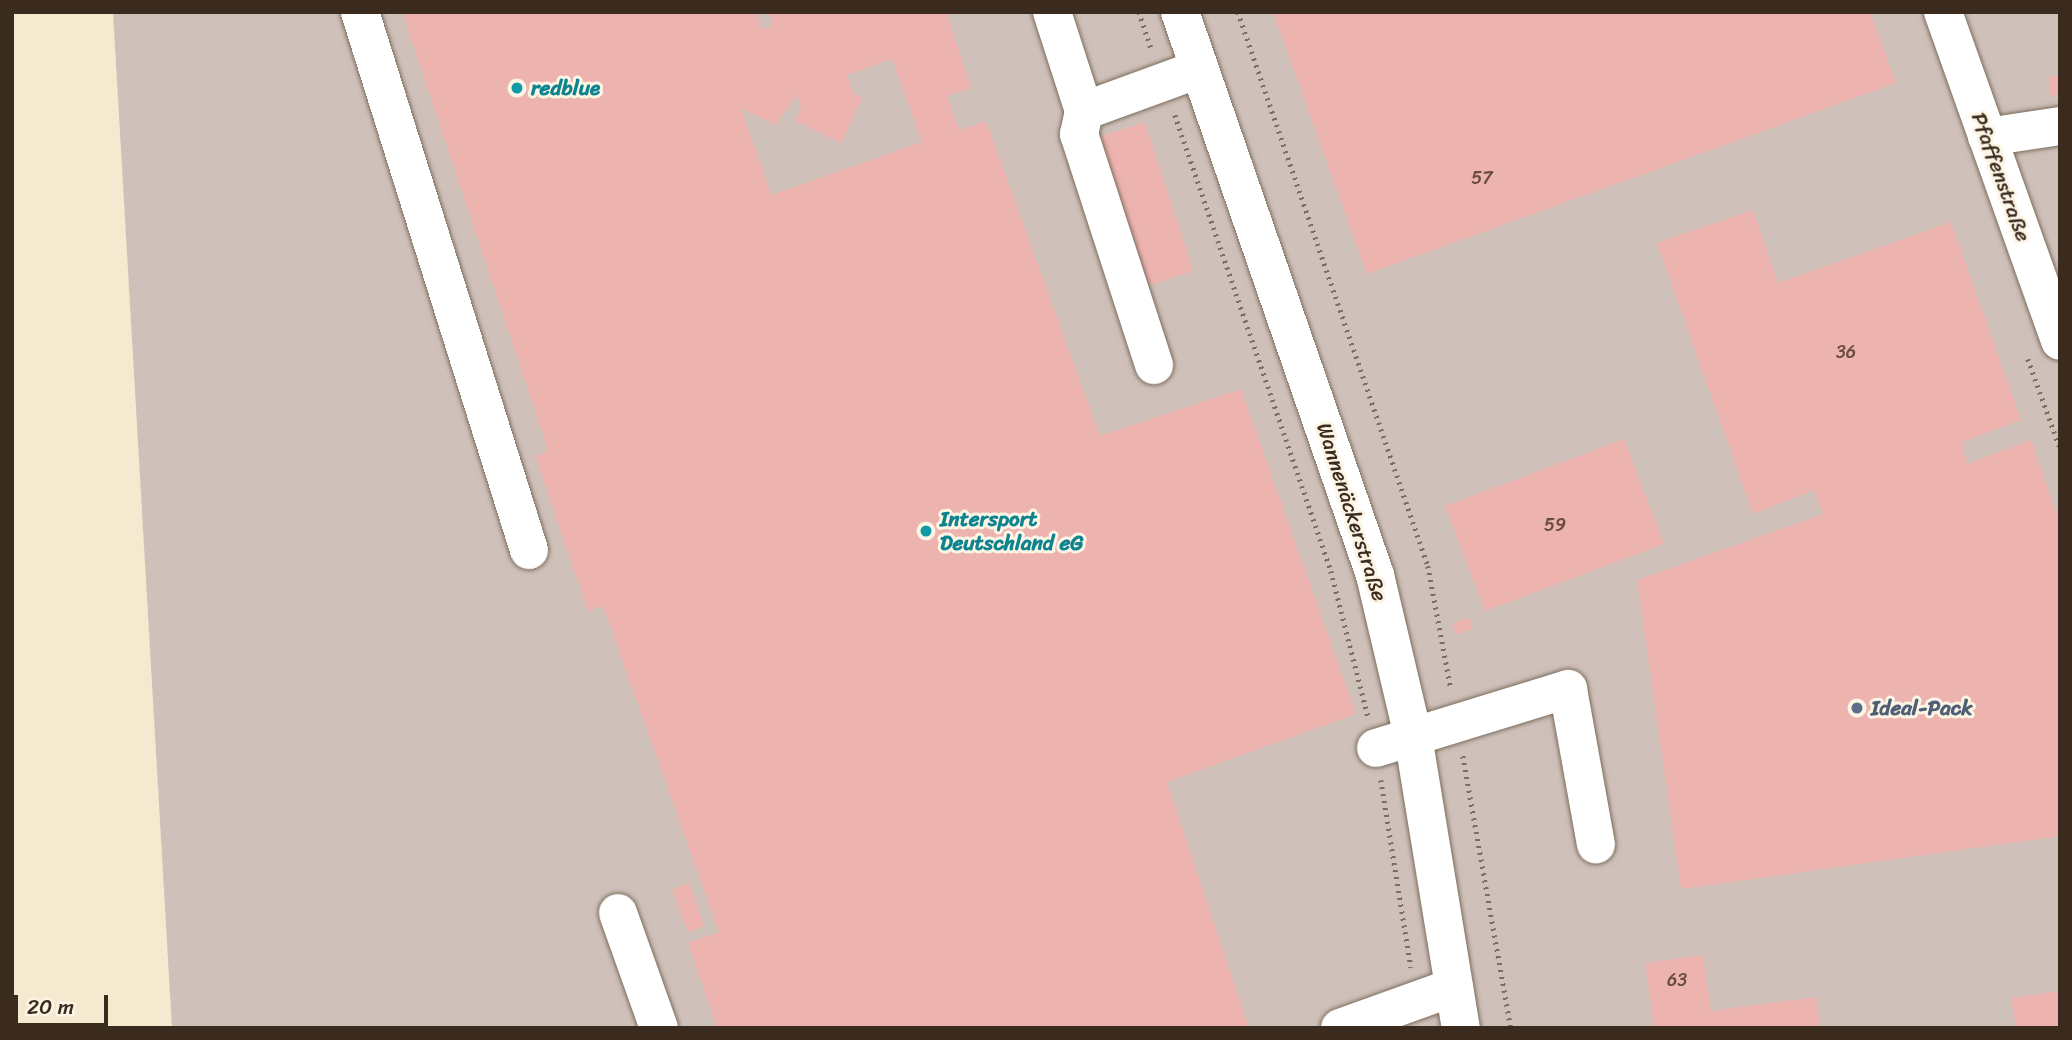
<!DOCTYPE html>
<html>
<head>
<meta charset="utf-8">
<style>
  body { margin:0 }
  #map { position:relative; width:2072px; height:1040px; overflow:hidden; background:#f5e9d0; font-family:Sriracha,sans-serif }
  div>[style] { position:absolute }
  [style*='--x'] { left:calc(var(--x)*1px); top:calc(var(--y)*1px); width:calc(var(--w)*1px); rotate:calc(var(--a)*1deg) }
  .industrial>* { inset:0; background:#cfc1ba }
  .building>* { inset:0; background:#edb3af }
  .path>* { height:4.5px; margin-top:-2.25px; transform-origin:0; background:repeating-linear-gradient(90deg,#7c6d5c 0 2px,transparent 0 7px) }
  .roads { filter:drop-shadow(0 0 2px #7c6d5c) drop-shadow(0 0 2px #7c6d5c) }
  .minor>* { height:38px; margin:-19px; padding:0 19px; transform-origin:19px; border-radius:19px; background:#fff }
  .dots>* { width:19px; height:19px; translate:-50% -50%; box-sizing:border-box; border:4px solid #fcf5e5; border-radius:50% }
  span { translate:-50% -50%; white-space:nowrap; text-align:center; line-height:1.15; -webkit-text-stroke:6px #fcf5e5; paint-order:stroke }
  .number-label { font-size:18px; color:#684c42 }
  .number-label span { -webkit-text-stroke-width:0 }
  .culture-label { font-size:21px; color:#0d838f; font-weight:700 }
  .left { translate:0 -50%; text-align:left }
  .street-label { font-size:21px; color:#3b2a1e }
  .service-label { font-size:21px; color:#4e5e75; font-weight:700 }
  .frame { position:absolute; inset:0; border:14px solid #3b2a1e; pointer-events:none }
  .scale { position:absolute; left:14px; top:995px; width:94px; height:32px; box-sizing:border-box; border:4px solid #3b2a1e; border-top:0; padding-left:9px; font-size:21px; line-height:24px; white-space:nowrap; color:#3b2a1e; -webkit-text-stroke:5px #fcf5e5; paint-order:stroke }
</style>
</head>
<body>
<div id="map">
  <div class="industrial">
    <i style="clip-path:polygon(113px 12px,2060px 12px,2060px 1028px,172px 1028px)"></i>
  </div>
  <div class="building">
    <i style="clip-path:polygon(evenodd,402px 12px,756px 12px,762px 29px,773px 26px,769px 12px,946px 12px,971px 88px,947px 96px,959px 130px,986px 121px,1100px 436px,1241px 389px,1356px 714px,1167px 782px,1249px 1028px,717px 1028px,688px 943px,719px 932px,603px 606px,588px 611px,535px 456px,548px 450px,402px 12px,892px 59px,922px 142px,771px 195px,741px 108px,775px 125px,797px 95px,801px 108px,795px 121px,841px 143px,862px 98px,853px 93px,847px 75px,892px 59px)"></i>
    <i style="clip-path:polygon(1273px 12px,1870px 12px,1896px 83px,1367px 274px)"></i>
    <i style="clip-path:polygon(2060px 76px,2060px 94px,2051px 96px,2048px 77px)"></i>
    <i style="clip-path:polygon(1145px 122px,1193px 271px,1147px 286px,1098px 137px)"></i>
    <i style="clip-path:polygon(1753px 210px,1778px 283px,1951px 222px,2021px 420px,1962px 442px,1967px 464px,2031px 440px,2060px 523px,2060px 836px,1681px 889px,1637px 580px,1823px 514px,1814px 490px,1753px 514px,1657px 243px)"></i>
    <i style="clip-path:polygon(1624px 439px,1664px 544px,1485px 611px,1445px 506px)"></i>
    <i style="clip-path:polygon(1469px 617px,1473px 628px,1456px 635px,1452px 624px)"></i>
    <i style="clip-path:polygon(689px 883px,704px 926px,688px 932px,672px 889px)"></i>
    <i style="clip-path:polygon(1703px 955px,1711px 1011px,1816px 997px,1820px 1028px,1654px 1028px,1645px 963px)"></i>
    <i style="clip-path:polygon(2060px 991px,2060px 1028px,2016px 1028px,2011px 998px)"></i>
  </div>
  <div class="path">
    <i style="--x:1139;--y:12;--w:41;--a:71.6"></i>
    <i style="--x:1238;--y:12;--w:586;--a:71.07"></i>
    <i style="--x:1428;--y:566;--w:125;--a:79.4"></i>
    <i style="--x:1175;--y:115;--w:482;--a:71.1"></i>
    <i style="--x:1331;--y:571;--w:150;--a:75.7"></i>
    <i style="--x:2028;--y:359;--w:95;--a:70.2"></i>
    <i style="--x:1463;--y:756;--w:276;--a:80"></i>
    <i style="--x:1381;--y:780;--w:190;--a:80.9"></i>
  </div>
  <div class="roads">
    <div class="minor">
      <i style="--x:360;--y:12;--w:564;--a:72.56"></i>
      <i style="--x:1052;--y:12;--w:104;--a:72.1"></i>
      <i style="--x:1084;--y:111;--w:24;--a:102"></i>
      <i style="--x:1079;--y:134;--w:243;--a:72"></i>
      <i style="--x:1180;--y:12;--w:596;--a:70.9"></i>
      <i style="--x:1375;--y:575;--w:165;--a:76.7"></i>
      <i style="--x:1413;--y:736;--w:296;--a:80.7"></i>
      <i style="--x:1943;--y:12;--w:349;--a:70.4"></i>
      <i style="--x:1084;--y:111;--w:122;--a:-20.1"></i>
      <i style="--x:1987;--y:137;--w:74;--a:-8.6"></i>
      <i style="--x:1376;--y:748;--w:201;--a:-17.1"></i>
      <i style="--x:1568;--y:689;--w:158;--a:79.8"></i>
      <i style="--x:618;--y:913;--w:122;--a:70.4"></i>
      <i style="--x:1340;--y:1028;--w:121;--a:-19.8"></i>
    </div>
  </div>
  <div class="dots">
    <i style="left:517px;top:88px;background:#0f9aa8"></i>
    <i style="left:926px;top:531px;background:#0f9aa8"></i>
    <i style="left:1857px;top:708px;background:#5c6f8a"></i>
  </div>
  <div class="number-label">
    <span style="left:1482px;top:178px">57</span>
    <span style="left:1846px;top:352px">36</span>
    <span style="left:1555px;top:525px">59</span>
    <span style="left:1677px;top:980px">63</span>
  </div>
  <div class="culture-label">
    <span class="left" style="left:531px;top:88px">redblue</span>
    <span class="left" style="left:940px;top:531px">Intersport<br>Deutschland eG</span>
  </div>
  <div class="street-label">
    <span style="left:2001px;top:177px;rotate:70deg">Pfaffenstraße</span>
    <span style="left:1352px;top:512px;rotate:72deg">Wannenäckerstraße</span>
  </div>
  <div class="service-label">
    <span class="left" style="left:1871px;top:708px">Ideal-Pack</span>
  </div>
  <div class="frame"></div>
  <div class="scale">20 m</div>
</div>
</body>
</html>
